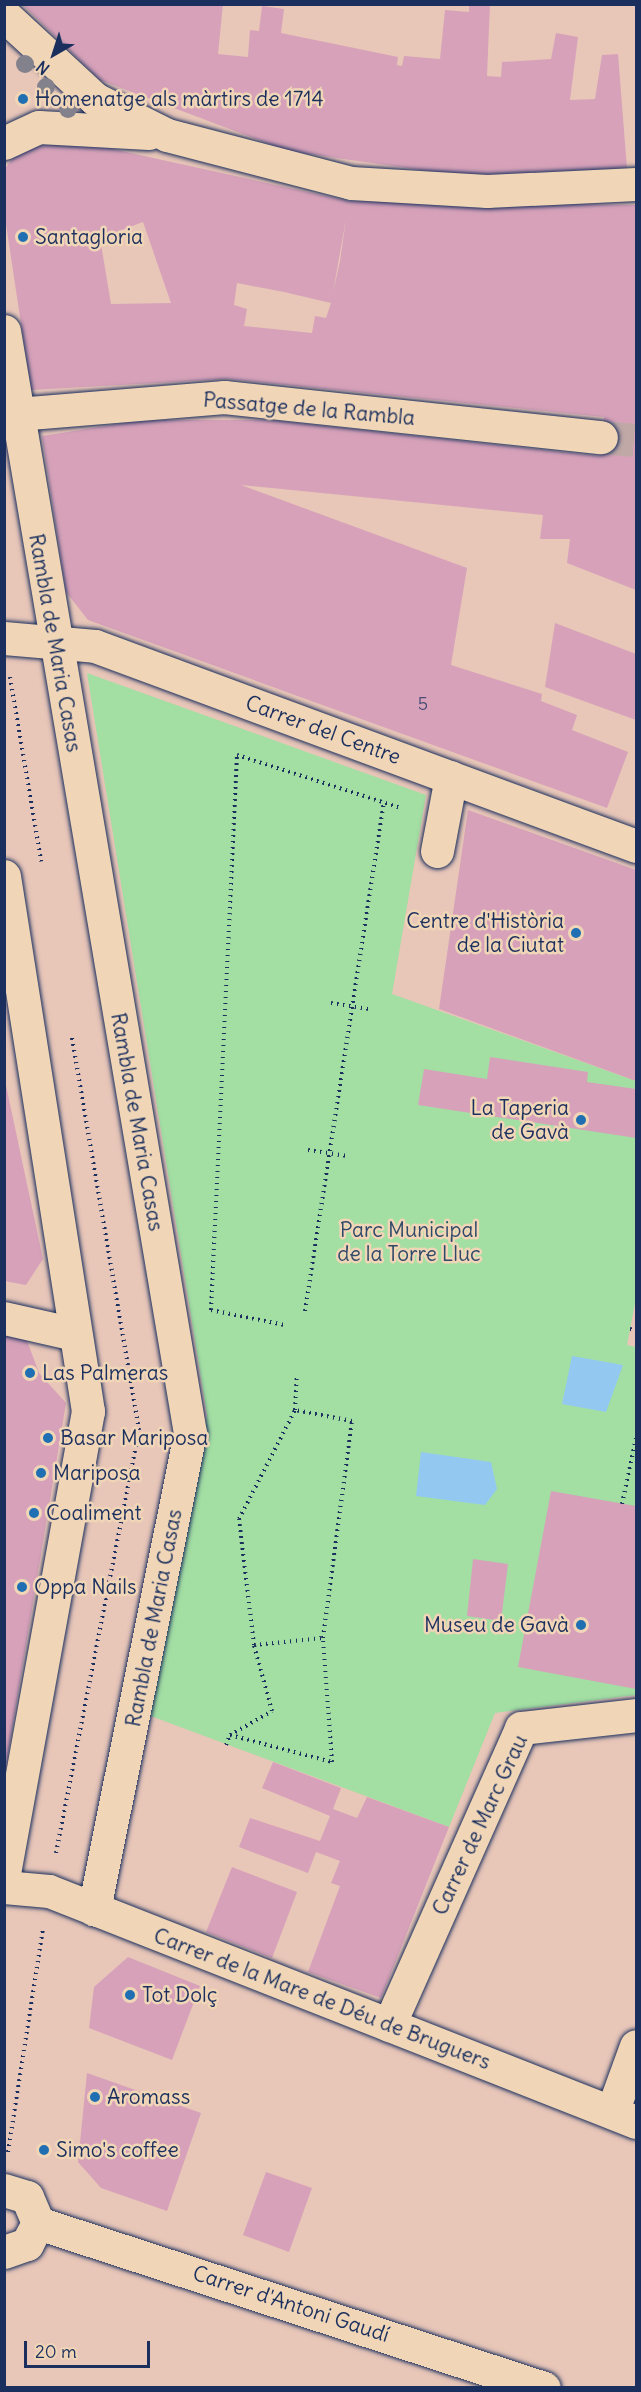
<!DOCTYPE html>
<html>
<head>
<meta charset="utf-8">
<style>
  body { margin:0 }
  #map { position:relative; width:641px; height:2392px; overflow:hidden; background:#e8c6b8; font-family:Delius,sans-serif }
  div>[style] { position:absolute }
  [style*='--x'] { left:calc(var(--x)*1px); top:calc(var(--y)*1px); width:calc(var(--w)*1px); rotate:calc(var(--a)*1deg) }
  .green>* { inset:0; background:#a3dea3 }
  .water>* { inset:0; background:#93c9f1 }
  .building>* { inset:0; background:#d7a2b9 }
  .street-tunnel>* { height:33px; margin-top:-16.5px; transform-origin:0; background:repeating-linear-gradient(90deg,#bfa8a6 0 33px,transparent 0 49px) }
  .path>* { height:4px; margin-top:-2px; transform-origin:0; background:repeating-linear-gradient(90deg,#1b2f5e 0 1.5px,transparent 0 6px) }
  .roads { filter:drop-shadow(0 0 2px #1b2f5e) drop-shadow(0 0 2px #1b2f5e) }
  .street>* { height:33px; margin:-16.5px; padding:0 16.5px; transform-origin:16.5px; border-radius:16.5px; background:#f0d6b7 }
  .trees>* { width:18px; height:18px; margin:-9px; border-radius:50%; background:#82818c }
  .dots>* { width:16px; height:16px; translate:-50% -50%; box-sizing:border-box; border:3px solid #f0d6b7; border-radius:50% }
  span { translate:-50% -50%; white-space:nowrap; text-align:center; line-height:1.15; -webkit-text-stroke:5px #f0d6b7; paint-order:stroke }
  .number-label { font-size:18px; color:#4a4c75 }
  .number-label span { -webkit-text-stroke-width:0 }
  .poi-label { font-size:21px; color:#1b2f5e }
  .left { translate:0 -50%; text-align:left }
  .right { translate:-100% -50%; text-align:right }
  .street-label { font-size:21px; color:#1b2f5e }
  .park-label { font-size:21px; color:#2f4968 }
  .frame { position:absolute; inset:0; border:6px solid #1b2f5e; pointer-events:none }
  .north { position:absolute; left:24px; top:24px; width:60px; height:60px; -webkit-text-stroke:4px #f0d6b7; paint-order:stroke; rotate:219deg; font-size:16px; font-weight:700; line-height:24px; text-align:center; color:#1b2f5e }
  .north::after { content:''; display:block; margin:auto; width:21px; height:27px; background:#1b2f5e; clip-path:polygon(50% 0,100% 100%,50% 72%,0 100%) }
  .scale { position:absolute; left:24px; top:2341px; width:126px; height:27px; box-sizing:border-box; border:3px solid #1b2f5e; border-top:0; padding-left:8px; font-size:18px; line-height:21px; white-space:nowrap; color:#1b2f5e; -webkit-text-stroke:4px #f0d6b7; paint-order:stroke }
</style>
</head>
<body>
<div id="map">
  <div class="green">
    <i style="clip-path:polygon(87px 673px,426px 795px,392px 994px,636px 1081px,636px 1298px,627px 1345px,636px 1347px,636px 1695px,495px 1713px,449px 1827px,148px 1715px,207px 1415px)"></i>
  </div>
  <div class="water">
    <i style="clip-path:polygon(572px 1356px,623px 1365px,606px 1412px,562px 1404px)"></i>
    <i style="clip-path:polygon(421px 1452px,491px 1462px,497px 1489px,485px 1505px,416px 1496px)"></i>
  </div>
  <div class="building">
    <i style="clip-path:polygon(22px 4px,223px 4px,218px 54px,248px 57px,250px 30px,259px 31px,262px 6px,284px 9px,281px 33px,398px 57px,397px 65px,402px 66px,404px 56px,440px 59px,445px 10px,469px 12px,469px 4px,490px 4px,487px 76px,501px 77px,502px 62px,551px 59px,556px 33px,578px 37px,570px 100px,595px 99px,602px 55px,618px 54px,627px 169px,563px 177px,456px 175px,288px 151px,100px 80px)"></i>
    <i style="clip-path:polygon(evenodd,85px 143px,349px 201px,636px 205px,636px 590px,567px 563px,570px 539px,540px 539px,543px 515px,241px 485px,467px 568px,451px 665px,542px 694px,541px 701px,577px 715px,572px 730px,628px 752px,607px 808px,88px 620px,66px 592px,42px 436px,143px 420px,271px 420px,599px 456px,604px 417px,227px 379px,31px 390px,4px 211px,4px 170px,15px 155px,36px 146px,85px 143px,346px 219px,340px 261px,333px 292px,346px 219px,85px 143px,143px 222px,171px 303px,111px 304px,100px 238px,143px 222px,85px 143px,237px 283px,284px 292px,331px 303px,326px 318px,315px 316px,312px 333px,244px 326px,247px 309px,234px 305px,237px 283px)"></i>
    <i style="clip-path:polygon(555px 623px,636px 654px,636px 720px,545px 687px)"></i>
    <i style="clip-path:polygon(468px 810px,636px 870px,636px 1081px,439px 1009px)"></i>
    <i style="clip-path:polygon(490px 1057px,588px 1072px,587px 1082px,636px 1089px,636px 1138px,418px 1105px,424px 1069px,487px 1079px)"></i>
    <i style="clip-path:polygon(4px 1076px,43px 1259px,26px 1285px,4px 1281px)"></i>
    <i style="clip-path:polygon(4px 1333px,26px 1338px,39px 1373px,66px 1403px,6px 1766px)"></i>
    <i style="clip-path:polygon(551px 1491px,636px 1506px,636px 1689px,518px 1667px)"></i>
    <i style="clip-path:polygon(473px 1559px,508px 1564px,501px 1621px,467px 1616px)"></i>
    <i style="clip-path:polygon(273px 1762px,341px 1788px,333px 1809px,357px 1818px,367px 1797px,449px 1827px,381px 1998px,308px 1972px,340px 1886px,331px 1883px,340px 1861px,316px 1852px,308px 1873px,239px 1847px,250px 1818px,320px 1841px,330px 1816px,262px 1788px)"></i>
    <i style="clip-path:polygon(232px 1867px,297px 1892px,272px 1958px,206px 1932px)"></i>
    <i style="clip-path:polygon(128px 1957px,200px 1986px,172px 2060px,89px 2028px,94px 1987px)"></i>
    <i style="clip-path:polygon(87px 2073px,201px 2113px,167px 2211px,101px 2188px,78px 2162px)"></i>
    <i style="clip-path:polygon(266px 2172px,312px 2188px,289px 2252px,243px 2235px)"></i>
  </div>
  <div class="street-tunnel">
    <i style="--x:601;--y:437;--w:35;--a:5"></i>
  </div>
  <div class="path">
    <i style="--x:10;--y:677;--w:187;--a:80.4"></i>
    <i style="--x:331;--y:1003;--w:39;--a:9"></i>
    <i style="--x:308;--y:1150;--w:40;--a:8.5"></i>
    <i style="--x:211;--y:1310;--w:556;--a:-87.32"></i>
    <i style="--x:237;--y:755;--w:172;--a:17.9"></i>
    <i style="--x:211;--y:1310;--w:75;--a:11.6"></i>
    <i style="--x:305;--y:1311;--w:516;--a:-81.19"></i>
    <i style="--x:630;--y:1329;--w:6;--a:9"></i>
    <i style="--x:622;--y:1504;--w:67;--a:-78"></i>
    <i style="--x:254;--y:1645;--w:127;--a:-96.8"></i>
    <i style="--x:239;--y:1519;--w:123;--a:-62.8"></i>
    <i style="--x:230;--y:1735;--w:48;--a:-29.7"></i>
    <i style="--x:272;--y:1711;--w:68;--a:-105.3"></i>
    <i style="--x:254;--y:1645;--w:69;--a:-5.8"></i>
    <i style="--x:226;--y:1745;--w:11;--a:-68"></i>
    <i style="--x:230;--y:1735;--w:106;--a:14.8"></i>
    <i style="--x:332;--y:1762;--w:124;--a:-94.2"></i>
    <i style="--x:323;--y:1638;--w:219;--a:-82.4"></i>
    <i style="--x:352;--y:1421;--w:58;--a:-169.1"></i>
    <i style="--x:295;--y:1410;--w:34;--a:-87"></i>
    <i style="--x:56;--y:1853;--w:431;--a:-78.9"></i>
    <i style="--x:139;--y:1430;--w:399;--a:-99.7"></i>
    <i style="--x:8;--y:2152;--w:227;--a:-81.1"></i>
  </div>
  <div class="roads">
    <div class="street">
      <i style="--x:4;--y:15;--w:124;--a:42.7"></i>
      <i style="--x:95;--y:99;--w:80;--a:26.6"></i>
      <i style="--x:167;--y:135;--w:190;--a:14.6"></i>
      <i style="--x:351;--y:183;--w:136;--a:3.4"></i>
      <i style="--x:487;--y:191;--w:149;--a:-2.7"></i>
      <i style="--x:4;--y:143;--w:38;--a:-25"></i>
      <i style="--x:39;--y:127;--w:110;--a:3.1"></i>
      <i style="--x:4;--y:331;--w:1118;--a:80.42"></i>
      <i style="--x:190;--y:1433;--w:486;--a:101.4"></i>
      <i style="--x:17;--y:414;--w:208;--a:-4.7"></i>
      <i style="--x:224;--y:397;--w:379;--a:6.1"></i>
      <i style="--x:4;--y:638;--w:91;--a:5"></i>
      <i style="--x:95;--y:646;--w:577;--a:20.29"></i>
      <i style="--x:437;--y:851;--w:75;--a:-79.3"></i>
      <i style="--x:4;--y:876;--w:542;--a:81.08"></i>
      <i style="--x:88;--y:1411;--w:470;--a:100.3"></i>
      <i style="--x:4;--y:1318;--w:73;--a:12.7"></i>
      <i style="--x:4;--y:1887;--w:45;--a:5.1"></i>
      <i style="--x:49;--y:1891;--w:631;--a:21.48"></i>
      <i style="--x:389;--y:2025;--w:325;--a:-66"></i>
      <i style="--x:521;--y:1728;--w:116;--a:-6.4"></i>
      <i style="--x:612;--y:2112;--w:70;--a:-70"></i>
      <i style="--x:4;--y:2190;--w:24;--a:17"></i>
      <i style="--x:27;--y:2197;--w:28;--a:67"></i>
      <i style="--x:38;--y:2223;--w:24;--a:118"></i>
      <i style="--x:27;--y:2244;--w:24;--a:161"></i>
      <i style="--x:38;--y:2223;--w:532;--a:18.06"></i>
    </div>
  </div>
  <div class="trees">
    <i style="left:25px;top:64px"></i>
    <i style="left:46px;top:87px"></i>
    <i style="left:68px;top:109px"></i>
  </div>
  <div class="dots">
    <i style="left:23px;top:99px;background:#1f6fb2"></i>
    <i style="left:23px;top:237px;background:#1f6fb2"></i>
    <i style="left:576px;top:933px;background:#1f6fb2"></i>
    <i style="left:581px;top:1120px;background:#1f6fb2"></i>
    <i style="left:30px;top:1373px;background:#1f6fb2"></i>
    <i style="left:48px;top:1438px;background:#1f6fb2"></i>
    <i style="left:41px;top:1473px;background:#1f6fb2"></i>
    <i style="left:34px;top:1513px;background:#1f6fb2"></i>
    <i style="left:22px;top:1587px;background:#1f6fb2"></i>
    <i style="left:581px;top:1625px;background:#1f6fb2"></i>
    <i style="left:130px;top:1995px;background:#1f6fb2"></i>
    <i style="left:95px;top:2097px;background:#1f6fb2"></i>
    <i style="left:44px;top:2150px;background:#1f6fb2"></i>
  </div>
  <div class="number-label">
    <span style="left:423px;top:704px">5</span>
  </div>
  <div class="poi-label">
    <span class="left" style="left:35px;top:99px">Homenatge als màrtirs de 1714</span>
    <span class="left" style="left:35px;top:237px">Santagloria</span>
    <span class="right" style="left:564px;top:933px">Centre d'Història<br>de la Ciutat</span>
    <span class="right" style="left:569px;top:1120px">La Taperia<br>de Gavà</span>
    <span class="left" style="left:42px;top:1373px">Las Palmeras</span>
    <span class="left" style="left:60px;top:1438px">Basar Mariposa</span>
    <span class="left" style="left:53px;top:1473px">Mariposa</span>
    <span class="left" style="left:46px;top:1513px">Coaliment</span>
    <span class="left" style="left:34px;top:1587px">Oppa Nails</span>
    <span class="right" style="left:569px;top:1625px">Museu de Gavà</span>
    <span class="left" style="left:142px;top:1995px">Tot Dolç</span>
    <span class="left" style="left:107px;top:2097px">Aromass</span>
    <span class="left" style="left:56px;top:2150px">Simo's coffee</span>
  </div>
  <div class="street-label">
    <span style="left:309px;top:409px;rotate:5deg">Passatge de la Rambla</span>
    <span style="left:55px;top:643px;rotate:80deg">Rambla de Maria Casas</span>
    <span style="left:323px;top:730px;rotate:20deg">Carrer del Centre</span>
    <span style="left:137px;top:1122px;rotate:80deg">Rambla de Maria Casas</span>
    <span style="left:154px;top:1618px;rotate:-79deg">Rambla de Maria Casas</span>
    <span style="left:480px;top:1825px;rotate:-65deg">Carrer de Marc Grau</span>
    <span style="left:322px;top:1999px;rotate:21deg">Carrer de la Mare de Déu de Bruguers</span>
    <span style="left:291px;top:2304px;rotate:18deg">Carrer d'Antoni Gaudí</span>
  </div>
  <div class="park-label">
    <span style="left:409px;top:1242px">Parc Municipal<br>de la Torre Lluc</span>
  </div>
  <div class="frame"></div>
  <div class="north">N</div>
  <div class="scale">20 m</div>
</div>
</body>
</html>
